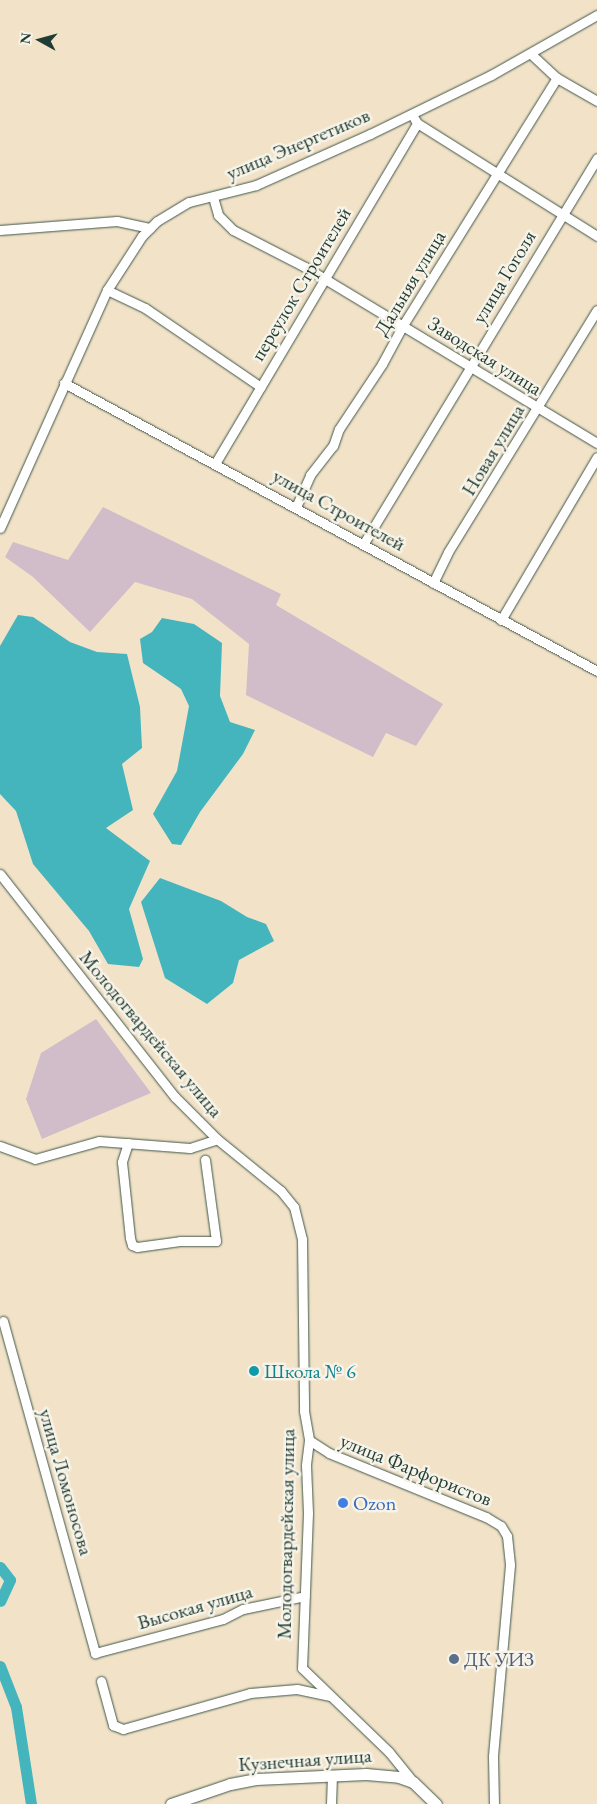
<!DOCTYPE html>
<html>
<head>
<meta charset="utf-8">
<style>
  body { margin:0 }
  #map { position:relative; width:597px; height:1804px; overflow:hidden; background:#f2e3c8; font-family:"EB Garamond",serif }
  div>[style] { position:absolute }
  [style*='--x'] { left:calc(var(--x)*1px); top:calc(var(--y)*1px); width:calc(var(--w)*1px); rotate:calc(var(--a)*1deg) }
  .industrial>* { inset:0; background:#d1bdc9 }
  .water>* { inset:0; background:#44b4bd }
  .river>* { height:11px; margin:-5.5px; padding:0 5.5px; transform-origin:5.5px; border-radius:5.5px; background:#44b4bd }
  .roads { filter:drop-shadow(0 0 1px #3f564a) drop-shadow(0 0 1px #3f564a) }
  .minor>* { height:9px; margin:-4.5px; padding:0 4.5px; transform-origin:4.5px; border-radius:4.5px; background:#fff }
  .major>* { height:11px; margin:-5.5px; padding:0 5.5px; transform-origin:5.5px; border-radius:5.5px; background:#fff }
  .dots>* { width:14px; height:14px; translate:-50% -50%; box-sizing:border-box; border:2px solid #f7f3e8; border-radius:50% }
  span { translate:-50% -50%; white-space:nowrap; text-align:center; line-height:1.15; -webkit-text-stroke:5px #f7f3e8; paint-order:stroke }
  .street-label { font-size:20px; color:#1f3d34 }
  .culture-label { font-size:20px; color:#0d838f }
  .left { translate:0 -50%; text-align:left }
  .shop-label { font-size:20px; color:#366cbe }
  .service-label { font-size:20px; color:#4e5e75 }
  .north { position:absolute; left:15px; top:15px; width:50px; height:50px; -webkit-text-stroke:4px #f7f3e8; paint-order:stroke; rotate:277deg; font-size:14px; font-weight:700; line-height:20px; text-align:center; color:#1f3d34 }
  .north::after { content:''; display:block; margin:auto; width:18px; height:22px; background:#1f3d34; clip-path:polygon(50% 0,100% 100%,50% 72%,0 100%) }
</style>
</head>
<body>
<div id="map">
  <div class="industrial">
    <i style="clip-path:polygon(103px 507px,281px 594px,276px 605px,443px 704px,416px 746px,386px 733px,373px 757px,246px 695px,249px 644px,192px 599px,135px 582px,90px 632px,33px 577px,5px 557px,13px 542px,68px 560px)"></i>
    <i style="clip-path:polygon(96px 1019px,151px 1093px,42px 1139px,26px 1099px,41px 1053px)"></i>
  </div>
  <div class="water">
    <i style="clip-path:polygon(18px 615px,33px 617px,70px 642px,97px 652px,127px 654px,140px 707px,142px 748px,122px 764px,133px 810px,106px 828px,150px 861px,129px 909px,143px 959px,139px 967px,108px 964px,89px 931px,33px 864px,16px 811px,0 794px,0 646px)"></i>
    <i style="clip-path:polygon(162px 618px,194px 624px,222px 643px,220px 696px,230px 722px,255px 730px,243px 754px,200px 812px,181px 845px,172px 844px,153px 814px,177px 771px,189px 706px,181px 689px,143px 663px,140px 639px,152px 632px)"></i>
    <i style="clip-path:polygon(160px 878px,221px 901px,247px 917px,266px 924px,274px 941px,239px 960px,233px 983px,207px 1004px,165px 978px,141px 902px)"></i>
  </div>
  <div class="river">
    <i style="--x:0;--y:1567;--w:16;--a:52"></i>
    <i style="--x:10;--y:1580;--w:23;--a:115"></i>
    <i style="--x:0;--y:1666;--w:44;--a:68.7"></i>
    <i style="--x:16;--y:1707;--w:98;--a:81.2"></i>
  </div>
  <div class="roads">
    <div class="minor">
      <i style="--x:531;--y:54;--w:35;--a:43"></i>
      <i style="--x:557;--y:78;--w:46;--a:29.9"></i>
      <i style="--x:414;--y:118;--w:6;--a:59"></i>
      <i style="--x:417;--y:123;--w:213;--a:32.1"></i>
      <i style="--x:213;--y:197;--w:19;--a:74"></i>
      <i style="--x:218;--y:215;--w:21;--a:45"></i>
      <i style="--x:233;--y:230;--w:81;--a:27.2"></i>
      <i style="--x:305;--y:267;--w:341;--a:31.1"></i>
      <i style="--x:0;--y:230;--w:117;--a:-4.4"></i>
      <i style="--x:117;--y:221;--w:34;--a:12"></i>
      <i style="--x:107;--y:290;--w:42;--a:25.3"></i>
      <i style="--x:145;--y:308;--w:140;--a:34.3"></i>
      <i style="--x:64;--y:383;--w:606;--a:28.38"></i>
      <i style="--x:216;--y:462;--w:394;--a:-59.3"></i>
      <i style="--x:296;--y:507;--w:35;--a:-66"></i>
      <i style="--x:310;--y:475;--w:37;--a:-52"></i>
      <i style="--x:333;--y:446;--w:18;--a:-71"></i>
      <i style="--x:339;--y:429;--w:78;--a:-56.5"></i>
      <i style="--x:382;--y:364;--w:44;--a:-61.7"></i>
      <i style="--x:403;--y:325;--w:291;--a:-58.1"></i>
      <i style="--x:0;--y:528;--w:261;--a:-65.8"></i>
      <i style="--x:107;--y:290;--w:64;--a:-57.1"></i>
      <i style="--x:142;--y:236;--w:21;--a:-45"></i>
      <i style="--x:157;--y:221;--w:37;--a:-31"></i>
      <i style="--x:189;--y:202;--w:69;--a:-14.2"></i>
      <i style="--x:256;--y:185;--w:125;--a:-24.1"></i>
      <i style="--x:370;--y:134;--w:135;--a:-26"></i>
      <i style="--x:491;--y:75;--w:122;--a:-29.5"></i>
      <i style="--x:364;--y:543;--w:450;--a:-58.8"></i>
      <i style="--x:433;--y:583;--w:34;--a:-64"></i>
      <i style="--x:448;--y:552;--w:284;--a:-58.4"></i>
      <i style="--x:501;--y:620;--w:189;--a:-59.5"></i>
      <i style="--x:0;--y:874;--w:283;--a:51.9"></i>
      <i style="--x:175;--y:1097;--w:59;--a:45"></i>
      <i style="--x:217;--y:1139;--w:82;--a:39.1"></i>
      <i style="--x:281;--y:1191;--w:21;--a:51"></i>
      <i style="--x:294;--y:1207;--w:33;--a:76"></i>
      <i style="--x:302;--y:1239;--w:172;--a:89.3"></i>
      <i style="--x:304;--y:1411;--w:29;--a:80"></i>
      <i style="--x:309;--y:1440;--w:25;--a:97"></i>
      <i style="--x:306;--y:1465;--w:48;--a:87.6"></i>
      <i style="--x:308;--y:1513;--w:155;--a:92.2"></i>
      <i style="--x:302;--y:1668;--w:121;--a:44"></i>
      <i style="--x:389;--y:1752;--w:38;--a:51"></i>
      <i style="--x:128;--y:1143;--w:20;--a:108"></i>
      <i style="--x:122;--y:1162;--w:76;--a:84"></i>
      <i style="--x:130;--y:1238;--w:7;--a:74"></i>
      <i style="--x:132;--y:1245;--w:5;--a:22"></i>
      <i style="--x:137;--y:1247;--w:43;--a:-7.9"></i>
      <i style="--x:180;--y:1241;--w:36;--a:0"></i>
      <i style="--x:216;--y:1241;--w:82;--a:-97.7"></i>
      <i style="--x:0;--y:1146;--w:37;--a:20"></i>
      <i style="--x:35;--y:1159;--w:66;--a:-15.7"></i>
      <i style="--x:99;--y:1141;--w:91;--a:4.4"></i>
      <i style="--x:190;--y:1148;--w:28;--a:-18"></i>
      <i style="--x:3;--y:1321;--w:345;--a:74.5"></i>
      <i style="--x:95;--y:1653;--w:132;--a:-14.9"></i>
      <i style="--x:223;--y:1619;--w:22;--a:-27"></i>
      <i style="--x:243;--y:1609;--w:63;--a:-11.8"></i>
      <i style="--x:309;--y:1440;--w:24;--a:33"></i>
      <i style="--x:329;--y:1453;--w:170;--a:22.2"></i>
      <i style="--x:486;--y:1517;--w:17;--a:31"></i>
      <i style="--x:501;--y:1526;--w:12;--a:59"></i>
      <i style="--x:507;--y:1536;--w:29;--a:84"></i>
      <i style="--x:510;--y:1565;--w:193;--a:95.1"></i>
      <i style="--x:493;--y:1757;--w:47;--a:88.8"></i>
      <i style="--x:101;--y:1681;--w:46;--a:74.7"></i>
      <i style="--x:113;--y:1725;--w:11;--a:22"></i>
      <i style="--x:123;--y:1729;--w:132;--a:-15.8"></i>
      <i style="--x:250;--y:1693;--w:47;--a:-4.9"></i>
      <i style="--x:297;--y:1689;--w:34;--a:12"></i>
      <i style="--x:331;--y:1804;--w:29;--a:-88"></i>
    </div>
    <div class="major">
      <i style="--x:171;--y:1804;--w:62;--a:-18.7"></i>
      <i style="--x:230;--y:1784;--w:26;--a:-11"></i>
      <i style="--x:256;--y:1779;--w:110;--a:-2.6"></i>
      <i style="--x:366;--y:1774;--w:33;--a:5"></i>
      <i style="--x:399;--y:1777;--w:15;--a:20"></i>
      <i style="--x:413;--y:1782;--w:32;--a:44"></i>
    </div>
  </div>
  <div class="dots">
    <i style="left:254px;top:1371px;background:#0f9aa8"></i>
    <i style="left:343px;top:1503px;background:#3f7fe0"></i>
    <i style="left:454px;top:1659px;background:#5c6f8a"></i>
  </div>
  <div class="street-label">
    <span style="left:298px;top:144px;rotate:-23deg">улица Энергетиков</span>
    <span style="left:504px;top:277px;rotate:-59deg">улица Гоголя</span>
    <span style="left:410px;top:283px;rotate:-59deg">Дальняя улица</span>
    <span style="left:301px;top:284px;rotate:-59deg">переулок Строителей</span>
    <span style="left:485px;top:356px;rotate:32deg">Заводская улица</span>
    <span style="left:493px;top:450px;rotate:-59deg">Новая улица</span>
    <span style="left:339px;top:510px;rotate:29deg">улица Строителей</span>
    <span style="left:151px;top:1034px;rotate:50deg">Молодогвардейская улица</span>
    <span style="left:416px;top:1470px;rotate:22deg">улица Фарфористов</span>
    <span style="left:66px;top:1482px;rotate:74deg">улица Ломоносова</span>
    <span style="left:286px;top:1534px;rotate:-89deg">Молодогвардейская улица</span>
    <span style="left:195px;top:1607px;rotate:-16deg">Высокая улица</span>
    <span style="left:305px;top:1760px;rotate:-4deg">Кузнечная улица</span>
  </div>
  <div class="culture-label">
    <span class="left" style="left:264px;top:1371px">Школа № 6</span>
  </div>
  <div class="shop-label">
    <span class="left" style="left:353px;top:1503px">Ozon</span>
  </div>
  <div class="service-label">
    <span class="left" style="left:464px;top:1659px">ДК УИЗ</span>
  </div>
  <div class="north">N</div>
</div>
</body>
</html>
